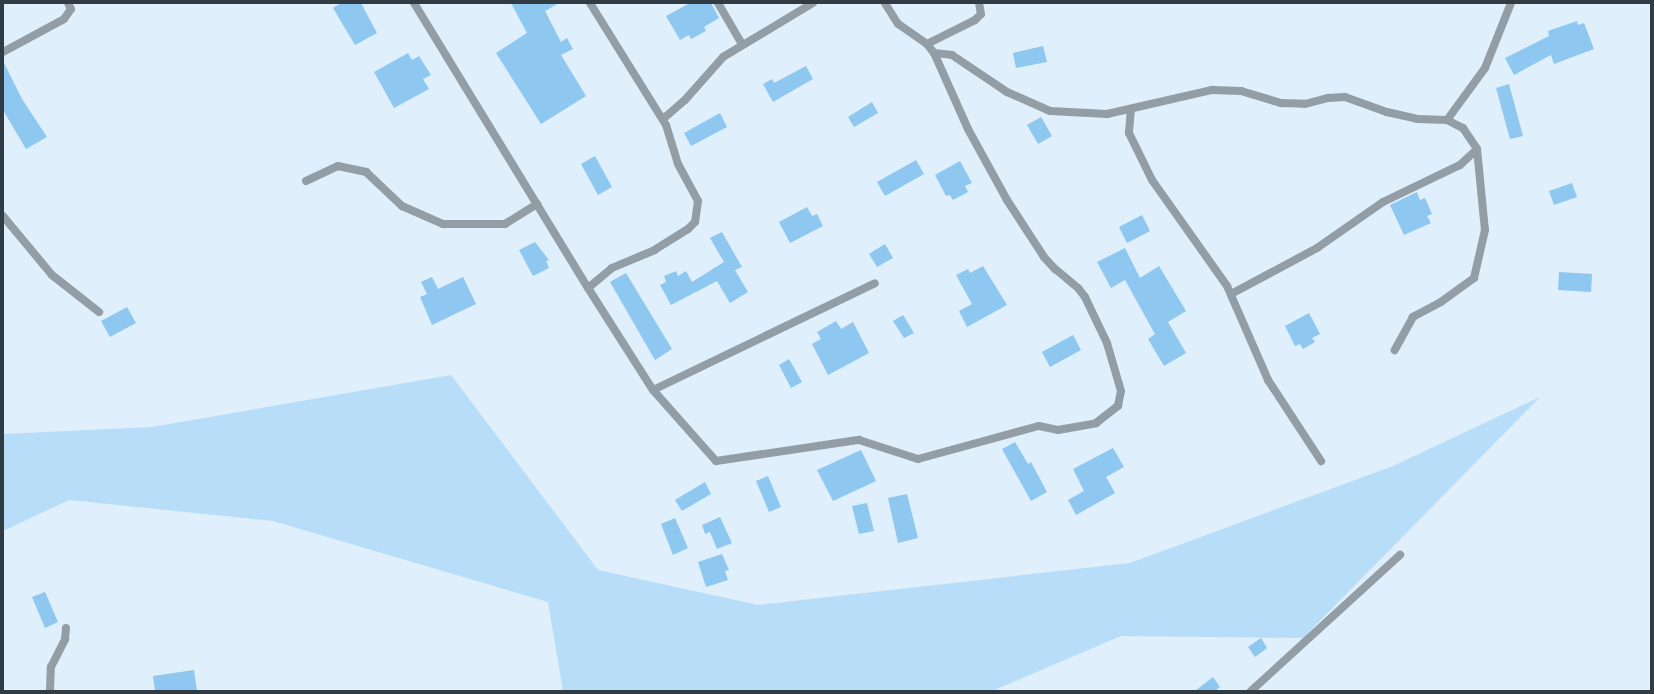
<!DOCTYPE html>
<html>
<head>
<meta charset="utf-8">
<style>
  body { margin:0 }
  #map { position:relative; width:1654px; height:694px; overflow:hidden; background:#dfeffb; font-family:"Work Sans",sans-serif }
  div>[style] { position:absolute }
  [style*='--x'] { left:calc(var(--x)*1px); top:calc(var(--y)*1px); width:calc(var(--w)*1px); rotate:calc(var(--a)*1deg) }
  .green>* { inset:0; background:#b8ddf8 }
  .building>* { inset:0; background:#8ec7ef }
  .street>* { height:8px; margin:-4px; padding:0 4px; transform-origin:4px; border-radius:4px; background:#929da5 }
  span { translate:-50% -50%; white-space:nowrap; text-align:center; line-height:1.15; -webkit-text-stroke:3px #dfeffb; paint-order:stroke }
  .frame { position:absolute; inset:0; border:4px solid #313b43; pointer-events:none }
</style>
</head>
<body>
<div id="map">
  <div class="green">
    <i style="clip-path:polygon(451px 375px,598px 570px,758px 605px,1130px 563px,1393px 466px,1540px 397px,1303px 638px,1121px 636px,992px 691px,563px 691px,548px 602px,273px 521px,69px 500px,3px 531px,3px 434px,152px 427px)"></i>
  </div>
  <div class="building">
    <i style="clip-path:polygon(341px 3px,361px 3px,377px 33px,355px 45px,333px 8px)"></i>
    <i style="clip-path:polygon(511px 3px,559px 3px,545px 11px,561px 42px,567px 38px,573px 49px,561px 55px,586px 96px,541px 124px,496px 53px,527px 33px)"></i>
    <i style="clip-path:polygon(690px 3px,711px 3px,719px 18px,704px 27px,706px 31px,691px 39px,689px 35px,680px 40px,666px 16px)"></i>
    <i style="clip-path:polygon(1577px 21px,1578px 25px,1584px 23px,1594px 49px,1554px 64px,1551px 55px,1514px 75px,1505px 58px,1549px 36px,1548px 31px)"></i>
    <i style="clip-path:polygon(1043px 46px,1047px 62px,1016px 68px,1013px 53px)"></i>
    <i style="clip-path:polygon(408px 53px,412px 60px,419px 56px,431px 75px,423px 79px,429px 89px,394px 108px,374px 72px)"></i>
    <i style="clip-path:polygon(3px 61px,22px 99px,47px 137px,26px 149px,3px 110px)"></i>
    <i style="clip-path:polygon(806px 66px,813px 79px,773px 102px,763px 84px,772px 79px,774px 83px)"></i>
    <i style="clip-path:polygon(1509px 84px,1523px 136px,1510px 139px,1496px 88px)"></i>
    <i style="clip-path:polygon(872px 102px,878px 113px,854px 127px,848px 117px)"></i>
    <i style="clip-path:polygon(720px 113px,727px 127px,691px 146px,684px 133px)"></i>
    <i style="clip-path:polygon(1041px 117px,1052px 136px,1038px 144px,1027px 125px)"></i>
    <i style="clip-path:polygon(595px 156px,612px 187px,598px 195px,581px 164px)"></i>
    <i style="clip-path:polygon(916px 160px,924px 174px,885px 196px,877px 182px)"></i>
    <i style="clip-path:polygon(960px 161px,972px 183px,965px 186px,968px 192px,953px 200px,950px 195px,946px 196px,935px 175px)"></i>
    <i style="clip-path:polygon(1572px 183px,1577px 197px,1554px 205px,1549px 191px)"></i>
    <i style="clip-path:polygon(1417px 192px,1420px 200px,1425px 198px,1432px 214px,1427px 216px,1431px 223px,1404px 235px,1390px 205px)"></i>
    <i style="clip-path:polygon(807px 207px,812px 216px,817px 214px,823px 226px,790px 243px,779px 222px)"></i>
    <i style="clip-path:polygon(1142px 215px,1150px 231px,1127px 243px,1119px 227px)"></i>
    <i style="clip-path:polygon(722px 232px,742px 267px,735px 270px,748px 292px,730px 303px,717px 281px,671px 305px,660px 285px,666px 282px,664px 276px,676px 271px,678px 276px,686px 271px,692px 282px,724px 262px,710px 238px)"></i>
    <i style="clip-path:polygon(535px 242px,549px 260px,546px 261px,549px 268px,533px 276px,519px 250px)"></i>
    <i style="clip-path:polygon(885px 244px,893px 258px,877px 267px,869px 254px)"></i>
    <i style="clip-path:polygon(1125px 248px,1140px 278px,1159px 266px,1186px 311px,1168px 322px,1186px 353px,1164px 366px,1148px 339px,1155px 334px,1125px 280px,1111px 288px,1097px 262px)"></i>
    <i style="clip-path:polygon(983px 266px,1007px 305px,967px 327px,959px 311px,972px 304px,956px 275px,968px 269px,970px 273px)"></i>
    <i style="clip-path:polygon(1559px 272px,1592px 274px,1591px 292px,1558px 290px)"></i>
    <i style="clip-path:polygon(626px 273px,672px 349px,655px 360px,610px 282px)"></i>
    <i style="clip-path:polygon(432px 277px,438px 289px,463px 277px,476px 304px,432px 325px,420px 297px,427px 294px,421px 282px)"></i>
    <i style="clip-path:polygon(127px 307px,136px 323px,110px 337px,101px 321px)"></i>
    <i style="clip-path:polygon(1309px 313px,1320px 334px,1312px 338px,1315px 342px,1303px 349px,1300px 344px,1295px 346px,1285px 326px)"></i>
    <i style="clip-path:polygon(903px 315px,914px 333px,904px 338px,893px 321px)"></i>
    <i style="clip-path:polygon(836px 321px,841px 329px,853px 322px,869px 353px,828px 375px,812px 344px,821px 339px,817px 332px)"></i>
    <i style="clip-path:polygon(1073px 335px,1081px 350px,1050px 367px,1042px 352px)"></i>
    <i style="clip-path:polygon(789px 359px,802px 382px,791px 388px,779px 365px)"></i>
    <i style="clip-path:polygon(1015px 442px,1028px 464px,1031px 462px,1047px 492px,1031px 501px,1002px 449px)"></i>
    <i style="clip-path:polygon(1113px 448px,1124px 467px,1106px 477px,1115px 493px,1076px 515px,1068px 500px,1084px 491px,1073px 469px)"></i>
    <i style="clip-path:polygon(861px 450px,876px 481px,833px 501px,817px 470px)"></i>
    <i style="clip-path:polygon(768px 476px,781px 507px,769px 512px,756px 481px)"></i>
    <i style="clip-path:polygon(705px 482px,711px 494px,682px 511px,675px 500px)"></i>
    <i style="clip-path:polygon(907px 494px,918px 538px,898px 543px,888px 498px)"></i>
    <i style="clip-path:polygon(867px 503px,874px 531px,859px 534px,852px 506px)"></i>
    <i style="clip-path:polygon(720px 517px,732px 543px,717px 549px,710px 532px,705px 534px,702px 525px)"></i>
    <i style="clip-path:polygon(675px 518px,688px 548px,673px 555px,661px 524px)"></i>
    <i style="clip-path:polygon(722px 554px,729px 570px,725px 571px,728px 580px,706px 587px,698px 562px)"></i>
    <i style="clip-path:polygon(45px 592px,58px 622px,45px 628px,32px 597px)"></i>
    <i style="clip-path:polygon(1261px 638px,1267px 648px,1255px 657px,1248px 647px)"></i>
    <i style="clip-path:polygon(194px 670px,197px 691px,155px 691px,153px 676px)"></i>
    <i style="clip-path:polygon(1213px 677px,1220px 687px,1215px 691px,1195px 691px)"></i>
  </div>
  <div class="street">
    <i style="--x:414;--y:3;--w:334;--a:58.6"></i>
    <i style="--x:590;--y:3;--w:144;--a:58.1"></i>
    <i style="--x:666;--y:125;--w:41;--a:72.9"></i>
    <i style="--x:678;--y:164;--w:42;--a:61.6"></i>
    <i style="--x:698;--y:201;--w:21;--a:98"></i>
    <i style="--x:695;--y:222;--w:10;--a:135"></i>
    <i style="--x:688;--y:229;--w:39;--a:148"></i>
    <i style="--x:655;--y:250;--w:47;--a:157.3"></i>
    <i style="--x:612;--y:268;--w:31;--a:140"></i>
    <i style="--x:588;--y:288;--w:121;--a:57.5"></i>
    <i style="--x:653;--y:390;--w:95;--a:48.4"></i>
    <i style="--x:716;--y:461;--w:145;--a:-8.4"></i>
    <i style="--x:859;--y:440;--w:62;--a:17.9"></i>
    <i style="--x:918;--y:459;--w:125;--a:-15.3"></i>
    <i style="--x:1039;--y:426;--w:19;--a:12"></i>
    <i style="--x:1058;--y:430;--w:39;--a:-10"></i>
    <i style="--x:1096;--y:423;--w:28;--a:-38"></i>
    <i style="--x:1118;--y:406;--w:15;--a:-79"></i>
    <i style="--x:1121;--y:391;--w:50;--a:-106.3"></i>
    <i style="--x:1107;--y:343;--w:51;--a:-115.6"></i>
    <i style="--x:1085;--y:297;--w:11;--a:-128"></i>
    <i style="--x:1078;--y:288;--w:30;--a:-140"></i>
    <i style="--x:1055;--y:269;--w:16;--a:-133"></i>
    <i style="--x:1044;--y:257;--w:68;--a:-123"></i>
    <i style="--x:1007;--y:200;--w:81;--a:-118.8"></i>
    <i style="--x:968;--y:129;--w:83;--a:-114.1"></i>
    <i style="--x:934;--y:53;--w:11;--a:-128"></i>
    <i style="--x:927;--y:44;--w:35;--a:-145"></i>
    <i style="--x:898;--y:24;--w:25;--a:-122"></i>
    <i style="--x:718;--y:3;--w:48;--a:59.7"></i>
    <i style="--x:927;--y:44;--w:54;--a:-26.6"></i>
    <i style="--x:975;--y:20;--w:8;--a:-45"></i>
    <i style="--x:981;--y:14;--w:11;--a:-100"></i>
    <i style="--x:3;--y:52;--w:69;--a:-28.4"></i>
    <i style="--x:64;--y:19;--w:12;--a:-55"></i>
    <i style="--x:71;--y:9;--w:7;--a:-117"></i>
    <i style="--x:934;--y:53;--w:18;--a:6"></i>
    <i style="--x:952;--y:55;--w:66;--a:33.9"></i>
    <i style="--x:1007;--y:92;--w:47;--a:23.8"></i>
    <i style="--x:1050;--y:111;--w:57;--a:3"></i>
    <i style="--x:1107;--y:114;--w:108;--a:-12.9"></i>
    <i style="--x:1212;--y:90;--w:29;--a:2"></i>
    <i style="--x:1241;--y:91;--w:42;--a:16.7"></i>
    <i style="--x:1281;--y:103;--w:24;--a:2"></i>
    <i style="--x:1305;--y:104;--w:24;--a:-15"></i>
    <i style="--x:1328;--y:98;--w:17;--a:-3"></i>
    <i style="--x:1345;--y:97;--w:45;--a:19.7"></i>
    <i style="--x:1387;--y:112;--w:31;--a:13"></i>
    <i style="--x:1417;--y:119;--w:30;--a:2"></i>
    <i style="--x:1447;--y:120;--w:18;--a:27"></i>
    <i style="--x:1463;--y:128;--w:25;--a:56"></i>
    <i style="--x:1477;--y:149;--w:81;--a:84.4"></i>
    <i style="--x:1485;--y:230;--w:49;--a:102.9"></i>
    <i style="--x:1474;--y:278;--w:41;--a:144"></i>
    <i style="--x:1441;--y:302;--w:32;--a:152"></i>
    <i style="--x:1413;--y:317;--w:38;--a:119"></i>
    <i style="--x:1131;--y:109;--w:24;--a:95"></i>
    <i style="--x:1129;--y:133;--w:52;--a:63.9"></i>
    <i style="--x:1152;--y:180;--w:130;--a:54.7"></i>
    <i style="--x:1227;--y:286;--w:103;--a:66.4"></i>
    <i style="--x:1268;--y:380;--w:97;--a:56.8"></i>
    <i style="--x:663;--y:119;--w:29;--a:-41"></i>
    <i style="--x:685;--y:100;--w:57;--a:-48.5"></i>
    <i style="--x:723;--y:57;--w:105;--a:-31"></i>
    <i style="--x:1447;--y:120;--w:64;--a:-53.8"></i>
    <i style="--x:1485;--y:68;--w:70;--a:-68.2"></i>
    <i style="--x:306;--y:181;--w:35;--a:-25"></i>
    <i style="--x:338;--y:166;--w:29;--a:12"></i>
    <i style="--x:366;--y:172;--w:50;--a:43.4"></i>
    <i style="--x:402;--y:206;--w:45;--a:23.7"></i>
    <i style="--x:443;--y:224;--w:62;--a:0"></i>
    <i style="--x:505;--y:224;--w:38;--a:-32"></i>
    <i style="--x:3;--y:216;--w:77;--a:50.3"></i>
    <i style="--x:52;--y:275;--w:60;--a:38.2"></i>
    <i style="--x:1231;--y:294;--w:98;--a:-28.1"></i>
    <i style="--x:1317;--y:248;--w:80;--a:-34.9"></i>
    <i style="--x:1383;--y:202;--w:85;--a:-25.7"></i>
    <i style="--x:1460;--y:165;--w:23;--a:-43"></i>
    <i style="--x:653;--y:390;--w:246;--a:-25.7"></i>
    <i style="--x:50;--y:691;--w:24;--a:-88"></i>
    <i style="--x:51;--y:667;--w:31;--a:-63"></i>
    <i style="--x:65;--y:639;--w:11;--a:-85"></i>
    <i style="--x:1251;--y:691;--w:202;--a:-42.4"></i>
  </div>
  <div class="frame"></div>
</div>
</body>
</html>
